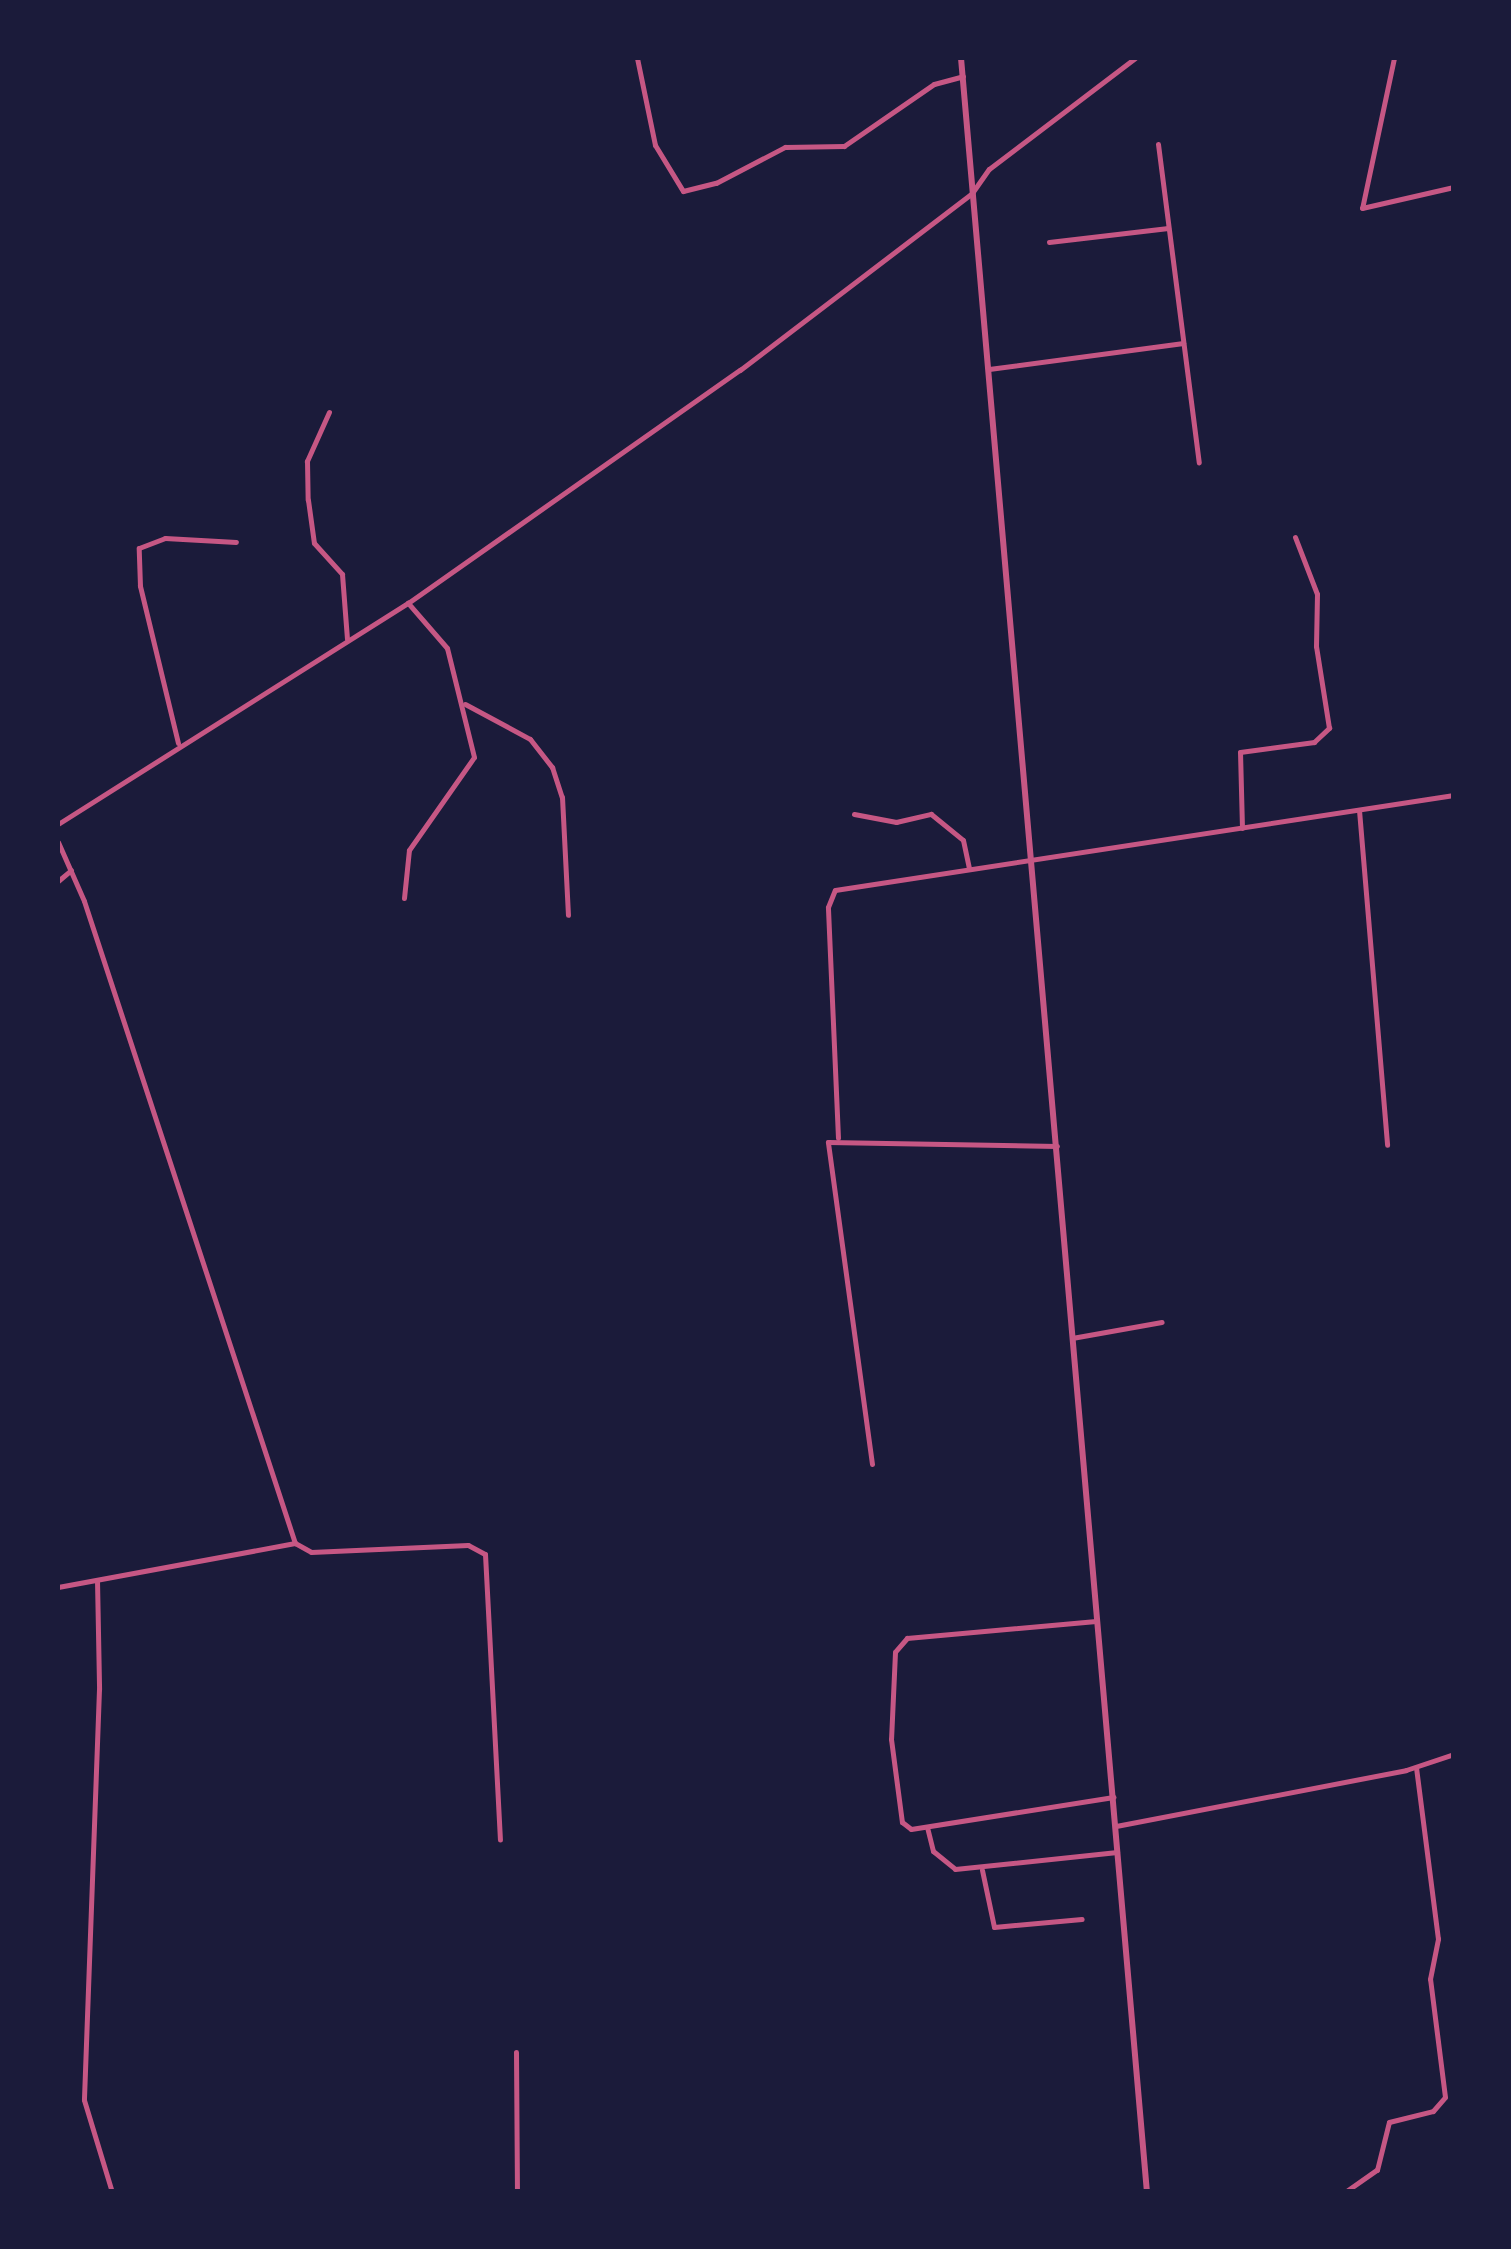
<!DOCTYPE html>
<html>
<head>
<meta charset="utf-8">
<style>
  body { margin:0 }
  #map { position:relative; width:1511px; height:2249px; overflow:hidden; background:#1b1b3a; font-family:"Space Grotesk",sans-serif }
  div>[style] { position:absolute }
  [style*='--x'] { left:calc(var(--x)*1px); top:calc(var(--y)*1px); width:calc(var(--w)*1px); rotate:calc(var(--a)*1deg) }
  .minor>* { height:5px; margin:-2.5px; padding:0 2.5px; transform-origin:2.5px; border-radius:2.5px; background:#c65784 }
  .tertiary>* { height:6px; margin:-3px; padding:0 3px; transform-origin:3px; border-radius:3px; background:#c65784 }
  span { translate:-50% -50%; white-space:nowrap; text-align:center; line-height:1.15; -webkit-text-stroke:8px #1b1b3a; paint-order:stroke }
  .frame { position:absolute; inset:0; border:60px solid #1b1b3a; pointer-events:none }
</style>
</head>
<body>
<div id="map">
  <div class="minor">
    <i style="--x:637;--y:58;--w:89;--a:78.3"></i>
    <i style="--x:655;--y:145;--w:54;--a:58.7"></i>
    <i style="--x:683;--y:191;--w:34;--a:-14"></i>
    <i style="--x:716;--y:183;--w:78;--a:-27.6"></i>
    <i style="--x:785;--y:147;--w:59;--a:-1"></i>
    <i style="--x:844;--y:146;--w:109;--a:-34.6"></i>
    <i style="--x:934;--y:84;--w:30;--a:-15"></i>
    <i style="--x:1394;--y:58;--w:153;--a:102"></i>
    <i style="--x:1362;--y:208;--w:94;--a:-12.9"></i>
    <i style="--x:1158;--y:144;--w:321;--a:82.7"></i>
    <i style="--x:1049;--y:242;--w:120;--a:-6.7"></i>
    <i style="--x:989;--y:369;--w:196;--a:-7.6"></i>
    <i style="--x:329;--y:412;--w:54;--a:114.2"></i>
    <i style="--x:307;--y:461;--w:39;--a:89"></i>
    <i style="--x:308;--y:500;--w:43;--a:82.1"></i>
    <i style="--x:314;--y:543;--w:42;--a:47.9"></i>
    <i style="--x:342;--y:574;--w:65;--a:85.6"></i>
    <i style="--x:465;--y:704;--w:74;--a:28.3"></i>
    <i style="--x:530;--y:739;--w:36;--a:52"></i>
    <i style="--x:552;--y:767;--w:32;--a:72"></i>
    <i style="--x:562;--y:797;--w:118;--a:87.1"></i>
    <i style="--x:178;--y:743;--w:162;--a:-103.6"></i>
    <i style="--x:140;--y:586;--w:38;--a:-92"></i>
    <i style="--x:139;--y:548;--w:28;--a:-21"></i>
    <i style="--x:165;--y:538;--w:71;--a:3.2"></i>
    <i style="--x:1359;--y:810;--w:336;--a:85.2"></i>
    <i style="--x:854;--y:814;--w:43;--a:10.8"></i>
    <i style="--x:896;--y:822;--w:36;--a:-13"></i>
    <i style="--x:931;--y:814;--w:41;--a:39.1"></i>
    <i style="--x:963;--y:840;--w:29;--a:78"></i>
    <i style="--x:58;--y:824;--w:414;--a:-32.3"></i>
    <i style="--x:408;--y:603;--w:406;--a:-35.1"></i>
    <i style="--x:740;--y:370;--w:292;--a:-37.3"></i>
    <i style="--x:972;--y:193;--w:29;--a:-55"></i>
    <i style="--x:989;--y:169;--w:183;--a:-37.2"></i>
    <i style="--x:1242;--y:828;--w:76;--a:-91.5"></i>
    <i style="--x:1240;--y:752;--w:75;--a:-7.7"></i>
    <i style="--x:1314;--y:742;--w:21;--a:-43"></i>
    <i style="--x:1329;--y:728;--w:83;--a:-99"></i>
    <i style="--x:1316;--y:646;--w:52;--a:-88.9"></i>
    <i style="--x:1317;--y:594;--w:61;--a:-111.1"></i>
    <i style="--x:58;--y:842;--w:64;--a:66.2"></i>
    <i style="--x:84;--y:901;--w:676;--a:71.81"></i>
    <i style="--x:295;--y:1543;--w:18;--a:29"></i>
    <i style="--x:311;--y:1552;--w:157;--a:-2.6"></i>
    <i style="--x:468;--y:1545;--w:19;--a:28"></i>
    <i style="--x:485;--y:1554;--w:286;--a:87"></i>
    <i style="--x:58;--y:881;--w:17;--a:-40"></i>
    <i style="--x:404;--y:898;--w:48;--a:-84.1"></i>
    <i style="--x:409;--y:850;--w:113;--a:-55"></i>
    <i style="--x:474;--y:757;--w:112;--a:-103.9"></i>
    <i style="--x:447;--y:648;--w:60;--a:-130.9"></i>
    <i style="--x:838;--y:1138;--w:231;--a:-92.5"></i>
    <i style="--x:828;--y:907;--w:18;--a:-68"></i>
    <i style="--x:835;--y:890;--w:626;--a:-8.73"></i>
    <i style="--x:1072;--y:1338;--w:91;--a:-10.1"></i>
    <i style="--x:872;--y:1464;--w:325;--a:-97.8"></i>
    <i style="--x:828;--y:1142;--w:229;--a:1"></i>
    <i style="--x:97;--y:1580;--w:109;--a:88.9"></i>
    <i style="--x:99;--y:1689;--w:411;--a:92.1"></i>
    <i style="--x:84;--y:2100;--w:96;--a:73.1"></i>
    <i style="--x:58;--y:1587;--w:241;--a:-10.5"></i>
    <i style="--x:1096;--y:1621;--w:190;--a:174.9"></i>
    <i style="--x:907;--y:1638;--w:18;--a:131"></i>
    <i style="--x:895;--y:1652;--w:87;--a:92.6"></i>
    <i style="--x:891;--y:1739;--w:84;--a:82.5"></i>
    <i style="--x:902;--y:1822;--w:11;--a:38"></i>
    <i style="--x:911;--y:1829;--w:205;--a:-9"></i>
    <i style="--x:1116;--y:1826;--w:295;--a:-10.9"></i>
    <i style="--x:1406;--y:1770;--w:51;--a:-18.4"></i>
    <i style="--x:927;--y:1827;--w:25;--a:76"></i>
    <i style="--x:933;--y:1851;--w:28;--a:39"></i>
    <i style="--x:955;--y:1869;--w:163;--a:-6"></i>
    <i style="--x:982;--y:1870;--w:58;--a:78.1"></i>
    <i style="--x:994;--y:1927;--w:88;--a:-5.2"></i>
    <i style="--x:516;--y:2052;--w:140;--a:89.6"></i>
    <i style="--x:1345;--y:2192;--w:39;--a:-35"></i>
    <i style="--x:1377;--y:2170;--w:49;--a:-76"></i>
    <i style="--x:1389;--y:2122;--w:45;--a:-14"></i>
    <i style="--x:1433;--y:2111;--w:18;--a:-49"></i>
    <i style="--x:1445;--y:2097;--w:119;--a:-97.2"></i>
    <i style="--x:1430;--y:1979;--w:41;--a:-78.7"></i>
    <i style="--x:1438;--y:1939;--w:173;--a:-97.3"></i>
  </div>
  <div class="tertiary">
    <i style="--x:961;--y:58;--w:2142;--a:85.02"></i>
  </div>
  <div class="frame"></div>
</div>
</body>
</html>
